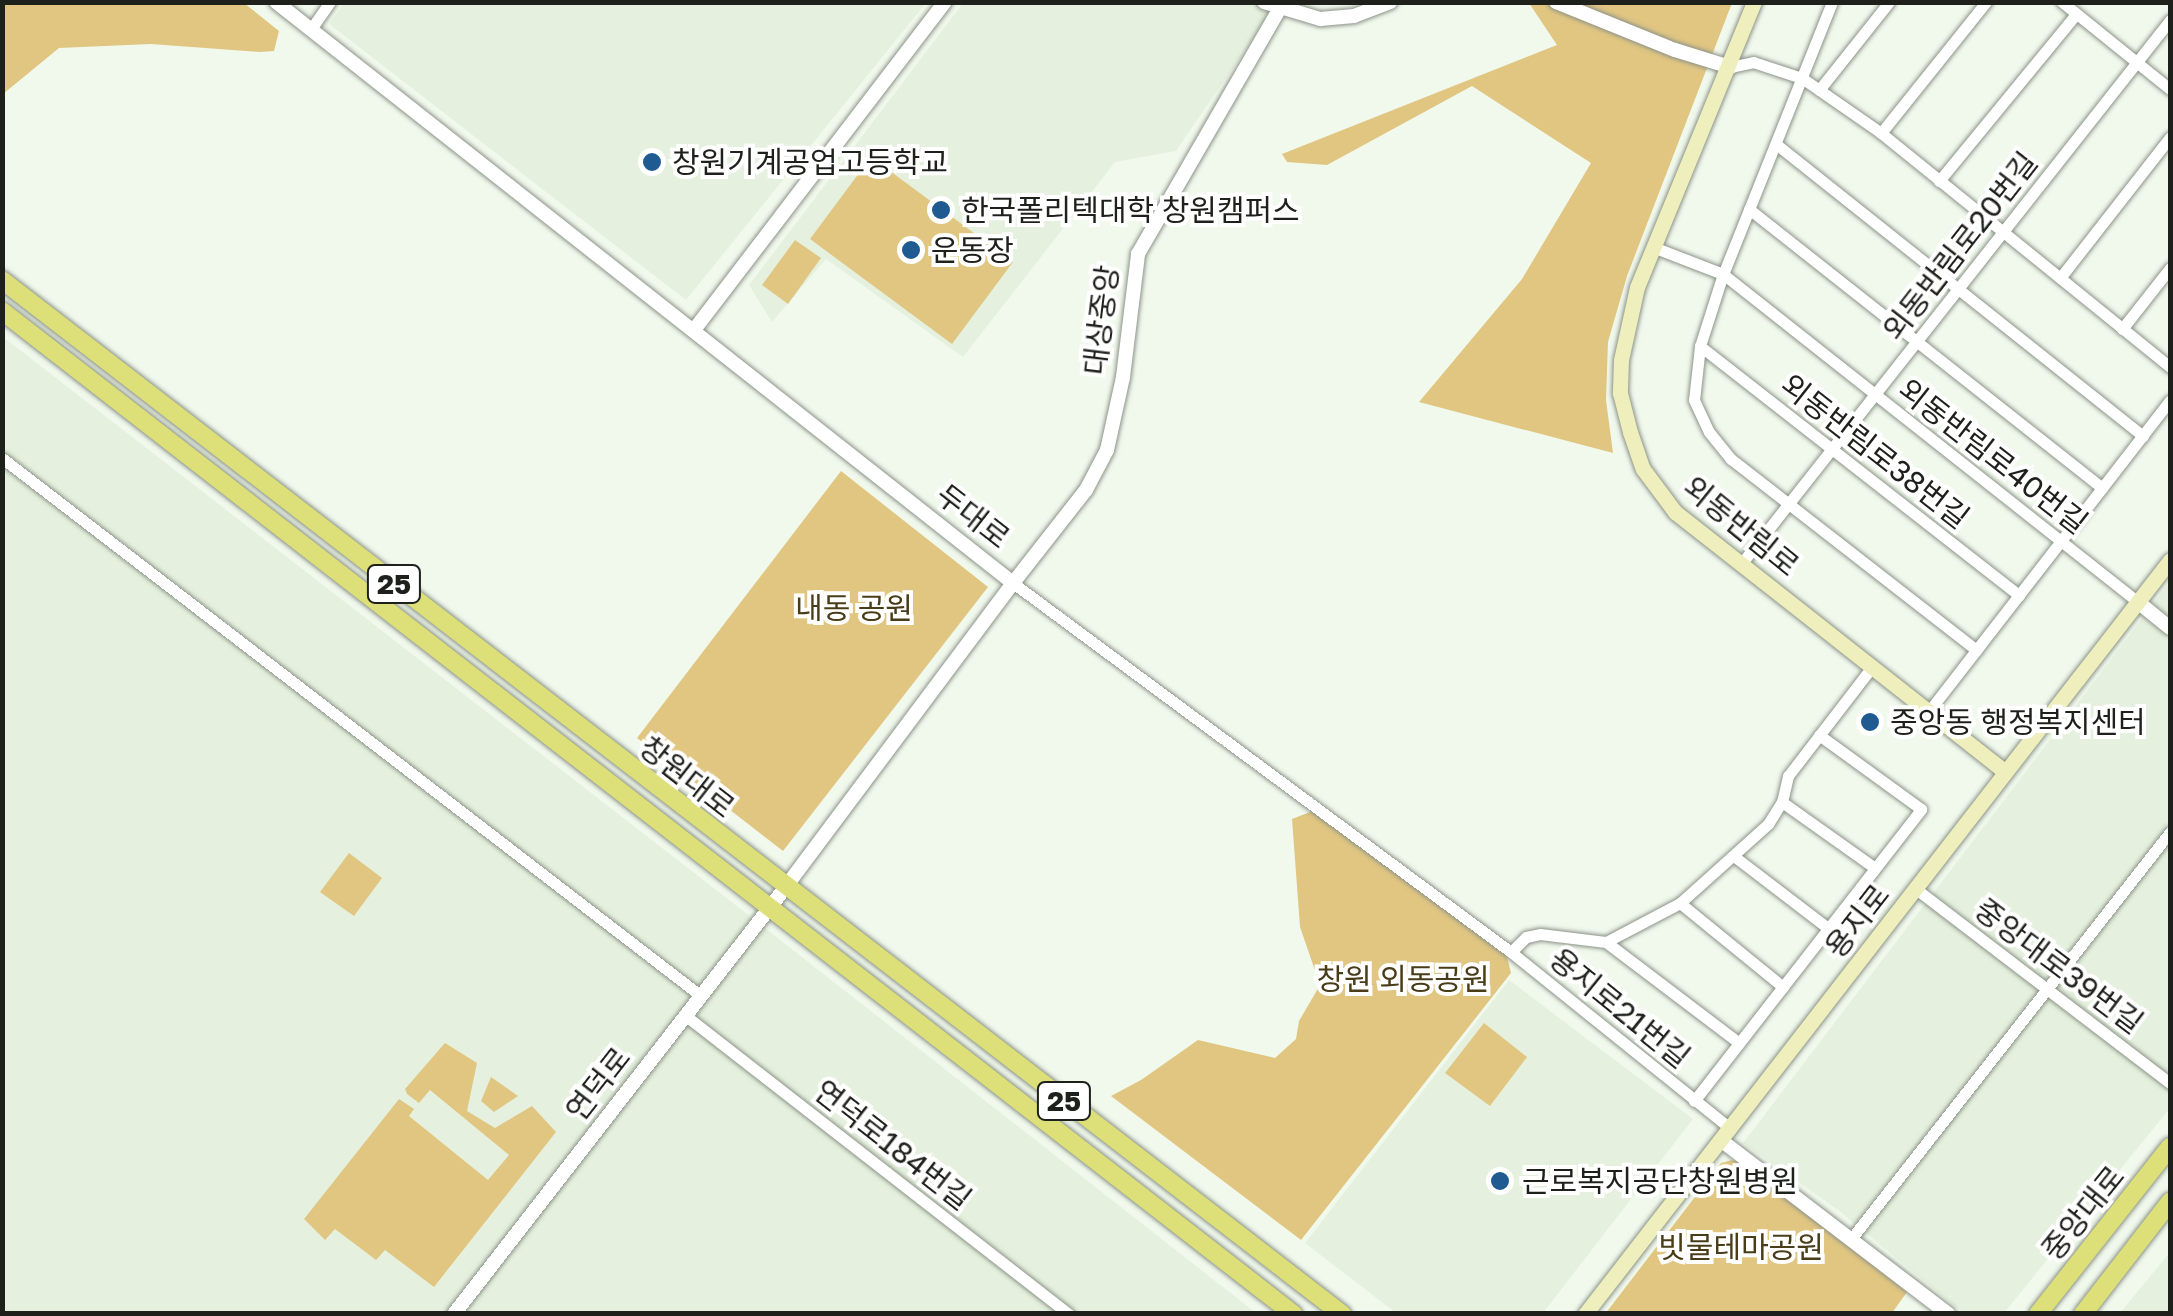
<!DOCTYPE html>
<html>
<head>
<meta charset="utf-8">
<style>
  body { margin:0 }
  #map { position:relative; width:2173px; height:1316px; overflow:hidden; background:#f1f9ed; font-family:"Golos Text","Noto Sans KR",sans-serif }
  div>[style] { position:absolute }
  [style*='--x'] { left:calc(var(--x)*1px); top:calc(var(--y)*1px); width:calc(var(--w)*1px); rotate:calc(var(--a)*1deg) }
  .built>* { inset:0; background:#e5f1de }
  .green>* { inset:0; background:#e1c682 }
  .roads { filter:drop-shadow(0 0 2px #8c9388) drop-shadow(0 0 2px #8c9388) }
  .minor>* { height:11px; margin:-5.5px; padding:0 5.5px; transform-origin:5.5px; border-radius:5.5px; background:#fff }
  .tertiary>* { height:14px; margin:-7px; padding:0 7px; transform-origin:7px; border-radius:7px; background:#fff }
  .secondary>* { height:15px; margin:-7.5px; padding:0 7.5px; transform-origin:7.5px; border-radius:7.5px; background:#eeefbc }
  .primary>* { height:18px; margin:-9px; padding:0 9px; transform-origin:9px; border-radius:9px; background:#dde078 }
  .dots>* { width:28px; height:28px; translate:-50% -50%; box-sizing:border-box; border:5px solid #fff; border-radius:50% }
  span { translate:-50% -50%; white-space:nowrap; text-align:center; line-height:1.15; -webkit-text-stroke:8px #fff; paint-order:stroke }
  .shield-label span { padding:2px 8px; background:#fff; border:2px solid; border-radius:8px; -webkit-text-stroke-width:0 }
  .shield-label { font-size:28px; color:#1e201c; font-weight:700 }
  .poi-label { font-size:30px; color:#1e201c }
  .left { translate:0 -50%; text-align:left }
  .street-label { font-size:30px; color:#1e201c }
  .park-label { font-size:30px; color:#493c18 }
  .frame { position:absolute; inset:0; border:5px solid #1e201c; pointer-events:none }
</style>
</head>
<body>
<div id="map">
  <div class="built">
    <i style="clip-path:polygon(345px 2px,926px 2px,926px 3px,686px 300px,329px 24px)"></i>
    <i style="clip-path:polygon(1255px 2px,1270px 14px,1176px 151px,1115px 162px,963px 357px,826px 259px,772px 322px,749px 285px,963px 3px)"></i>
    <i style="clip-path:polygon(2px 336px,742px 910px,1256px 1313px,3px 1313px)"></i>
    <i style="clip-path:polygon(2170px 582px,2170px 1108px,2004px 1313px,1963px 1313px,1838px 1210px,1743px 1143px)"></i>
    <i style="clip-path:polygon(1509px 980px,1693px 1119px,1543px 1313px,1396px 1313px,1305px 1243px)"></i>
    <i style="clip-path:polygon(2170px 1252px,2170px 1313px,2120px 1313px)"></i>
  </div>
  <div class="green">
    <i style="clip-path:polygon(2px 3px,244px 3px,279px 31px,274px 51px,260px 52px,151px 44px,59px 48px,3px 94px)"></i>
    <i style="clip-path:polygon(1529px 3px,1732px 3px,1627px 276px,1608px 342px,1606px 400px,1613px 453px,1419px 402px,1522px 279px,1591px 163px,1472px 86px,1327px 165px,1287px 162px,1282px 154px,1557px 45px)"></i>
    <i style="clip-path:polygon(871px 157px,1013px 262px,952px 344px,810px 239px)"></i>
    <i style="clip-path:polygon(795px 240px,821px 258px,788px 304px,762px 285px)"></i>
    <i style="clip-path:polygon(841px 471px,988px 587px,783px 851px,637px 738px)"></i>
    <i style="clip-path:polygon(1315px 810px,1506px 953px,1511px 973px,1301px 1240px,1111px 1096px,1141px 1080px,1198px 1040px,1275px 1058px,1296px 1039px,1299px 1021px,1320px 985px,1300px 927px,1292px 819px)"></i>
    <i style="clip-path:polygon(349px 853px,382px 878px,354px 916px,320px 892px)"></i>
    <i style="clip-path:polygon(1484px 1023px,1527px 1057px,1490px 1106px,1445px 1073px)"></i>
    <i style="clip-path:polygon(445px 1043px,477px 1063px,467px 1111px,495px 1128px,532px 1106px,556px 1132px,434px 1287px,385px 1250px,376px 1260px,335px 1229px,325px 1240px,304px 1219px,399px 1099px,414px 1109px,409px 1116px,488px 1180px,509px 1155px,430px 1090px,419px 1103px,407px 1094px,405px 1089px)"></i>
    <i style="clip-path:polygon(491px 1077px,518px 1096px,494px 1112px,481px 1101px)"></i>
    <i style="clip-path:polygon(1732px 1160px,1743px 1164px,1907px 1292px,1892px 1313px,1605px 1314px,1721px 1163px)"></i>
  </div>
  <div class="roads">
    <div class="minor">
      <i style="--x:1832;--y:2;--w:293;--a:111.8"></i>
      <i style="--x:1723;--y:274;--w:76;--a:107.7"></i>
      <i style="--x:1700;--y:346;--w:54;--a:96.3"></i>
      <i style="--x:1694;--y:400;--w:35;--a:65"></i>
      <i style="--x:1709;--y:432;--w:35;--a:51"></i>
      <i style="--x:1731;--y:459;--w:311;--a:37.9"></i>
      <i style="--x:2062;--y:2;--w:139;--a:38.9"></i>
      <i style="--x:311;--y:29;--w:33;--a:-55"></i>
      <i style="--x:1730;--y:67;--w:24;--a:-12"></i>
      <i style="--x:1753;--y:62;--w:52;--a:18.1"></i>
      <i style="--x:1802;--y:78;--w:96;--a:34.8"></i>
      <i style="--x:1881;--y:133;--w:372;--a:39"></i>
      <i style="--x:1819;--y:90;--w:112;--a:-51.5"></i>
      <i style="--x:1881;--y:133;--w:168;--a:-51.3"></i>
      <i style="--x:1776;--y:144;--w:469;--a:38.5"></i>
      <i style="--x:1939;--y:181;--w:216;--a:-50.6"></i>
      <i style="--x:1749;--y:209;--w:450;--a:38.3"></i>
      <i style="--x:1653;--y:247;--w:75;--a:21.1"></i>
      <i style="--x:1723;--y:274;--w:529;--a:38.32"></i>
      <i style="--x:2060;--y:278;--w:179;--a:-52"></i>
      <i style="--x:2122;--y:329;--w:78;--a:-51.8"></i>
      <i style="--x:1700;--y:346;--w:405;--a:38"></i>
      <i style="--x:2;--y:458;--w:882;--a:37.58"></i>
      <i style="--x:1741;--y:564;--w:693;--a:-51.74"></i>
      <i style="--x:1013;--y:583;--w:620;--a:36.54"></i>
      <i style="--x:1929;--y:711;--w:393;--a:-52.2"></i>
      <i style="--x:1782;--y:802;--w:114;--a:35.4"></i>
      <i style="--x:1735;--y:857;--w:117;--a:37.4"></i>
      <i style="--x:1916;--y:889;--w:320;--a:37.4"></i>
      <i style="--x:1680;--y:903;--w:133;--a:39.2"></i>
      <i style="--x:1606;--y:942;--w:167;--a:37.2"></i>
      <i style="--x:686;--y:1016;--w:485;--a:37.9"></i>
      <i style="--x:1694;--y:1101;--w:370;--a:-52.1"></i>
      <i style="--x:1921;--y:809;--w:126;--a:-144"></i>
      <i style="--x:1731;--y:1129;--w:282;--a:-141.2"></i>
      <i style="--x:1511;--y:952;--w:21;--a:-45"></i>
      <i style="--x:1526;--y:937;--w:14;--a:-12"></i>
      <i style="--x:1540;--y:934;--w:66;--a:6.9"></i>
      <i style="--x:1606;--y:942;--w:84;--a:-27.8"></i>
      <i style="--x:1680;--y:903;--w:118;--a:-41.9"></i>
      <i style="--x:1768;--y:824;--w:26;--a:-58"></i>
      <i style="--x:1782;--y:802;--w:27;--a:-77"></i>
      <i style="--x:1788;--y:776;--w:138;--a:-52.4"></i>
      <i style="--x:1851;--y:1239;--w:517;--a:-51.91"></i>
    </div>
    <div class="tertiary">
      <i style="--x:276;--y:2;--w:938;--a:38.25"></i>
      <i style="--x:1013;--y:583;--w:381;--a:126.8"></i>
      <i style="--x:785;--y:888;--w:539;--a:127.85"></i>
      <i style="--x:1264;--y:2;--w:59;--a:16.9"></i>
      <i style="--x:1320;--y:19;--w:34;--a:-5"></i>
      <i style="--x:1354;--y:16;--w:39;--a:-21"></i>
      <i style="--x:1556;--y:2;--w:128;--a:22"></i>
      <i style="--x:1675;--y:50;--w:58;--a:17.2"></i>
      <i style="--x:694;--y:330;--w:413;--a:-52.6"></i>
      <i style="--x:1013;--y:583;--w:118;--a:-51.9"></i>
      <i style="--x:1086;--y:490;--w:45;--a:-62.3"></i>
      <i style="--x:1107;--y:450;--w:75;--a:-77.6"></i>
      <i style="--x:1123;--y:377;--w:124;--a:-83"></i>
      <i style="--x:1138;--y:254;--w:282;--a:-60"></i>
      <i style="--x:2138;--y:602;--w:41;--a:39.1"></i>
      <i style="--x:1722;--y:1141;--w:285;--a:37.4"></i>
    </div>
    <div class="secondary">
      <i style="--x:1754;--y:2;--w:308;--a:112.3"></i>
      <i style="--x:1637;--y:287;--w:75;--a:102.4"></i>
      <i style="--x:1621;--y:360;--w:33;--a:92"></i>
      <i style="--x:1620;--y:393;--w:40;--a:75.6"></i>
      <i style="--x:1630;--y:432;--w:39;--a:71"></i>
      <i style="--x:1643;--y:469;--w:54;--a:53.3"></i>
      <i style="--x:1675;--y:512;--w:420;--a:38.2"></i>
      <i style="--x:1585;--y:1314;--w:954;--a:-52.19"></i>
    </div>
    <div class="primary">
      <i style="--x:2;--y:280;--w:1693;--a:37.66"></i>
      <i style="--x:2;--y:311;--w:1635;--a:37.84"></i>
      <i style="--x:2038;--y:1314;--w:213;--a:-51.7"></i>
      <i style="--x:2083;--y:1314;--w:142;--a:-52.2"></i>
    </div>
  </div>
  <div class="dots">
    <i style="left:652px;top:162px;background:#1f5a91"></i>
    <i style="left:941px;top:210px;background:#1f5a91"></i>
    <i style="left:911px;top:250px;background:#1f5a91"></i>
    <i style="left:1870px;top:722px;background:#1f5a91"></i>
    <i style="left:1500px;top:1181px;background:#1f5a91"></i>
  </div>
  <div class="shield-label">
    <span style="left:394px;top:584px">25</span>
    <span style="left:1064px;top:1101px">25</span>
  </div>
  <div class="poi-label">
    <span class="left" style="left:672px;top:162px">창원기계공업고등학교</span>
    <span class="left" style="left:961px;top:210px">한국폴리텍대학 창원캠퍼스</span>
    <span class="left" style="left:931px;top:250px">운동장</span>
    <span class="left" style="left:1890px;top:722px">중앙동 행정복지센터</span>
    <span class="left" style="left:1522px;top:1181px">근로복지공단창원병원</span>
  </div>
  <div class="street-label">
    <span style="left:1960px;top:246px;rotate:-52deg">외동반림로20번길</span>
    <span style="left:1101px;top:320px;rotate:-83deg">대상중앙</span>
    <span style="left:1875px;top:451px;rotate:38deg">외동반림로38번길</span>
    <span style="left:1993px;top:456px;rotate:38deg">외동반림로40번길</span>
    <span style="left:973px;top:516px;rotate:38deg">두대로</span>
    <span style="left:1741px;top:526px;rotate:39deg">외동반림로</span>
    <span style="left:687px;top:777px;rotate:38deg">창원대로</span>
    <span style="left:1857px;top:921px;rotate:-52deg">용지로</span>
    <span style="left:2059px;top:966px;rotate:37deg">중앙대로39번길</span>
    <span style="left:1620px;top:1008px;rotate:39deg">용지로21번길</span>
    <span style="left:598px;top:1084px;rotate:-52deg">연덕로</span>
    <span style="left:893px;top:1145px;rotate:38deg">연덕로184번길</span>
    <span style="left:2083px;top:1213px;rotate:-51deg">중앙대로</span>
  </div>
  <div class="park-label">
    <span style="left:854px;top:608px">내동 공원</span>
    <span style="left:1403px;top:979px">창원 외동공원</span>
    <span style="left:1741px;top:1247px">빗물테마공원</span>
  </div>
  <div class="frame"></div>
</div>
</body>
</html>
